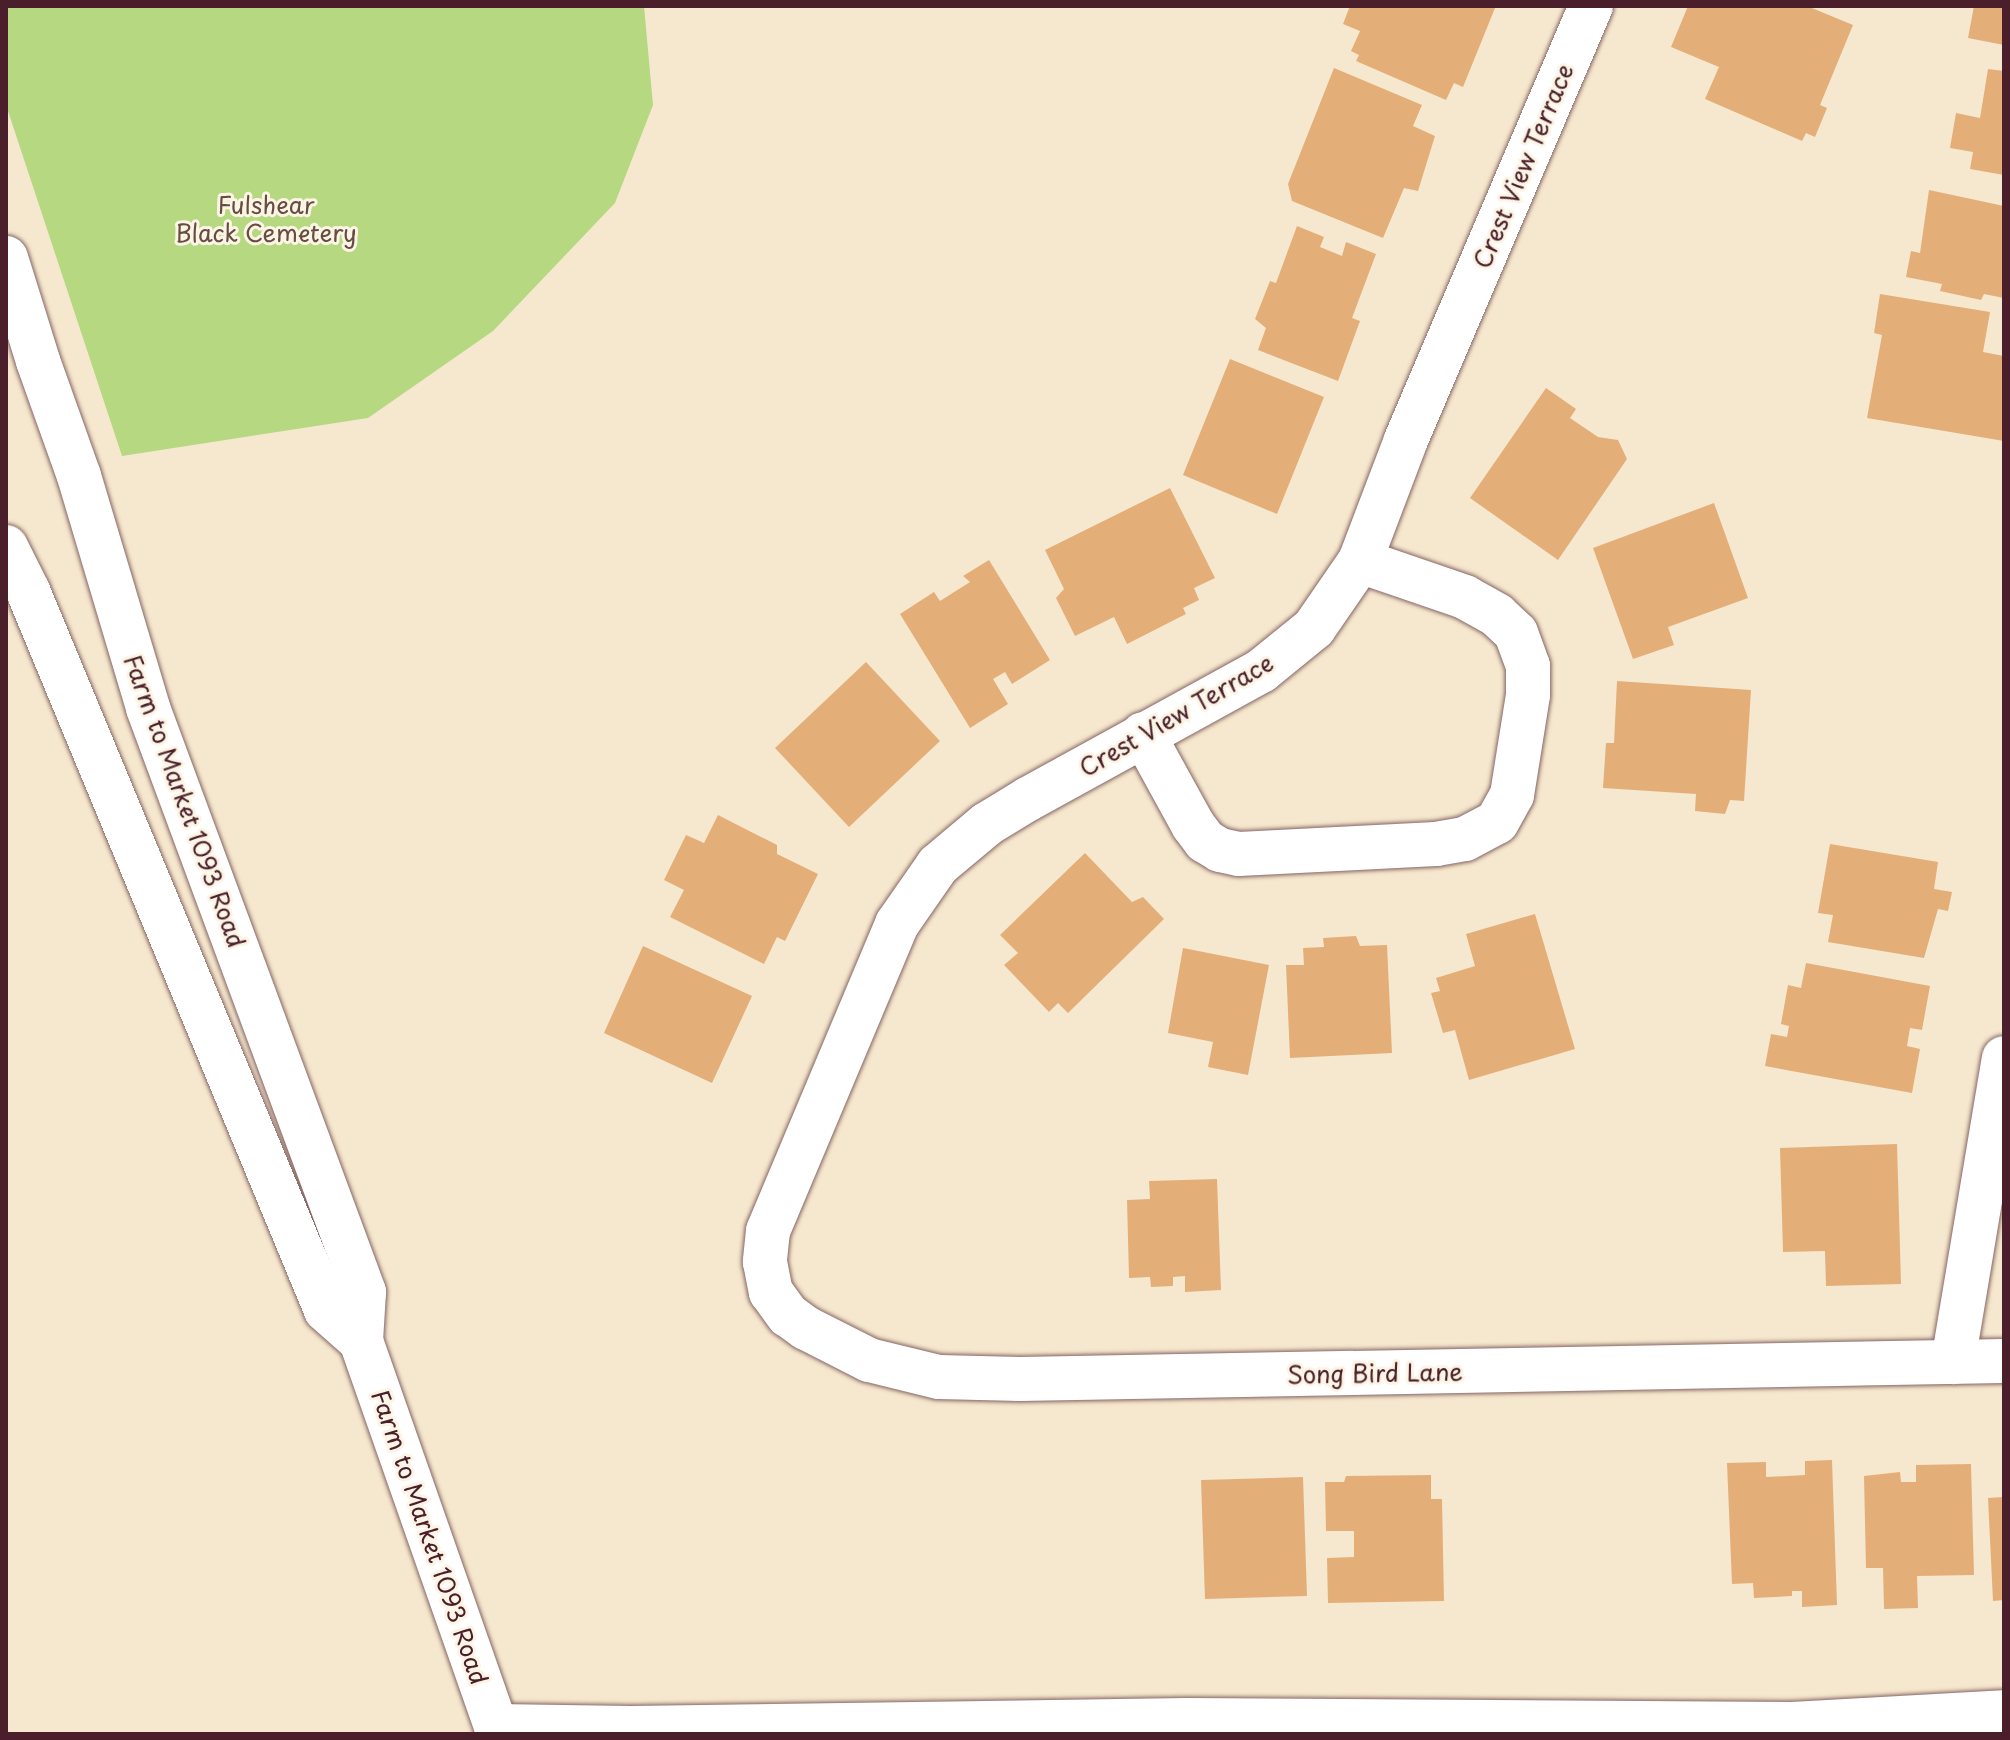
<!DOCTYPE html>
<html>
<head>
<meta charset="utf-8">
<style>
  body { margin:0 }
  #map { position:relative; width:2010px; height:1740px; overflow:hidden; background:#f6e8ce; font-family:"Playpen Sans",sans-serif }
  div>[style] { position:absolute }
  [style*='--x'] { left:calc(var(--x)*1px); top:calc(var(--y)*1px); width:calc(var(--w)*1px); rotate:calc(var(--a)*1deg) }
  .green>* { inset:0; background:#b5d880 }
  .building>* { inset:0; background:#e4ae79 }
  .roads { filter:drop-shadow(0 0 2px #866564) drop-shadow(0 0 2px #866564) }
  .minor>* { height:44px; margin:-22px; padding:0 22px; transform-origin:22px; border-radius:22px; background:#fff }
  .major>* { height:44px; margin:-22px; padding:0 22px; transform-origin:22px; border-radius:22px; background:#fff }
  span { translate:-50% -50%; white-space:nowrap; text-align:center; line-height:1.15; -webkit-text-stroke:6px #fcf5e5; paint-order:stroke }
  .street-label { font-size:24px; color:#4a1f2b }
  .park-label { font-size:24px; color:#654d40 }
  .frame { position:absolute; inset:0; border:8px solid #4a1f2b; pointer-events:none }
</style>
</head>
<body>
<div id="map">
  <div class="green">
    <i style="clip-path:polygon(6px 6px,644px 6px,653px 105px,615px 203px,493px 331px,368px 418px,122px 456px,6px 105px)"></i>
  </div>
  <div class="building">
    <i style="clip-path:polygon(1350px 6px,1490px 6px,1495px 8px,1463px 87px,1454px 83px,1446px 100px,1356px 61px,1359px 55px,1351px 51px,1360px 31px,1343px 24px)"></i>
    <i style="clip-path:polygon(1688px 6px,1807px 6px,1853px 25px,1820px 105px,1827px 108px,1815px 137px,1806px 133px,1802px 141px,1705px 99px,1719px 67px,1671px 47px)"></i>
    <i style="clip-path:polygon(1974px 6px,2004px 6px,2004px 45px,1968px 38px)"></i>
    <i style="clip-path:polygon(1334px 68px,1422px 105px,1413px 126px,1435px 136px,1418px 191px,1404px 188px,1383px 238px,1292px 201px,1288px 184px)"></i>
    <i style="clip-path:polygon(1988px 69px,2004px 71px,2004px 175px,1970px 169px,1973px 152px,1950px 148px,1956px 113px,1980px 118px)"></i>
    <i style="clip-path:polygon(1929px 190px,2004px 206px,2004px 298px,1984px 294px,1981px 300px,1940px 291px,1942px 284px,1906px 277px,1911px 251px,1920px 253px)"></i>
    <i style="clip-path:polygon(1297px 226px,1324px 237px,1320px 247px,1342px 256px,1346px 242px,1376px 254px,1352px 318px,1360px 321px,1338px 381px,1258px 350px,1266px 328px,1255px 319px,1270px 281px,1276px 283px)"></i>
    <i style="clip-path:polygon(1880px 294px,1990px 312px,1983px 352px,2004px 356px,2004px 441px,1867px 418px,1882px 335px,1874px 333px)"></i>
    <i style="clip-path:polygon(1230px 359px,1324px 397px,1277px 514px,1183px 475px)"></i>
    <i style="clip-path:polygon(1546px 388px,1576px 409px,1570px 418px,1598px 437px,1618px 440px,1627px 459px,1558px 560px,1470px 498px)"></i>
    <i style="clip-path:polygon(1170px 488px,1215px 578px,1194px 588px,1199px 600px,1183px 608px,1186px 614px,1127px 644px,1114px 617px,1075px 636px,1056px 598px,1064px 589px,1045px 550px)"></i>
    <i style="clip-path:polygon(1714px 503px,1748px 598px,1668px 627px,1674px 645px,1633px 659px,1593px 548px)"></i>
    <i style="clip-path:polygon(989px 560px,1050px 660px,1012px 684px,1005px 672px,993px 679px,1008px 704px,970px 728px,900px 614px,934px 592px,940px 601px,970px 582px,963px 576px)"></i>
    <i style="clip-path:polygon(866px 662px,940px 741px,849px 827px,775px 748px)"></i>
    <i style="clip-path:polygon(1617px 681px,1751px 690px,1744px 801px,1730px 800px,1725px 814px,1695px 811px,1696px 794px,1603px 788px,1606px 743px,1614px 743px)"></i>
    <i style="clip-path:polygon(718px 815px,777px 845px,777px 854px,818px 874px,785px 941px,777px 937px,764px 964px,670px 917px,684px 890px,664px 880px,686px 835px,704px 843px)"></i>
    <i style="clip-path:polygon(1830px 844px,1938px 862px,1934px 889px,1952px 892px,1948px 911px,1938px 909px,1924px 958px,1828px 942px,1833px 915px,1818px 913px)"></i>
    <i style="clip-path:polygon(1085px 853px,1132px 902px,1143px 897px,1164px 919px,1068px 1013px,1058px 1003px,1049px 1012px,1004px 965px,1018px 953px,1000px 935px)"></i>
    <i style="clip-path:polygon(1535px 914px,1575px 1049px,1469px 1080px,1455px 1030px,1443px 1033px,1431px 993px,1440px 991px,1436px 978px,1475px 966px,1466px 934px)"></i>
    <i style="clip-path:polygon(1356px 936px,1360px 946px,1387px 945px,1392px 1053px,1290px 1058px,1286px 965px,1304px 965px,1303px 948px,1324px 947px,1323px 938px)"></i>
    <i style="clip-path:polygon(643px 946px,752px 996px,712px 1083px,604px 1033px)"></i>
    <i style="clip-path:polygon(1183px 948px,1269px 965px,1248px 1075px,1208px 1067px,1213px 1042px,1168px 1033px)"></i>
    <i style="clip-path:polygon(1806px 963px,1930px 986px,1922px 1030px,1910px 1028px,1907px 1046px,1920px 1049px,1912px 1093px,1765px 1066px,1771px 1034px,1787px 1037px,1789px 1026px,1781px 1024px,1788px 985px,1801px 988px)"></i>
    <i style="clip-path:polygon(1897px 1144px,1901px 1284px,1826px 1286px,1825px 1251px,1783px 1252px,1780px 1148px)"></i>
    <i style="clip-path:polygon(1217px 1179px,1221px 1290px,1185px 1292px,1185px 1276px,1173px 1277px,1173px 1286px,1151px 1287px,1150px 1277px,1129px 1278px,1127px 1200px,1150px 1199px,1149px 1181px)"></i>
    <i style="clip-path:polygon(1832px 1460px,1837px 1605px,1802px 1607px,1802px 1591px,1792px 1591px,1792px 1596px,1754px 1598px,1753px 1583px,1732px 1584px,1727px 1463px,1766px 1462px,1766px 1477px,1805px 1475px,1805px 1461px)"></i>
    <i style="clip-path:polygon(1971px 1464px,1974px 1575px,1917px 1576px,1918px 1608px,1884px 1609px,1883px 1568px,1866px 1568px,1864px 1476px,1900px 1472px,1901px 1482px,1916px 1482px,1916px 1465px)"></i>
    <i style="clip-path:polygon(1431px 1475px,1431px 1499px,1442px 1499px,1444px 1601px,1328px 1603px,1327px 1558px,1354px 1557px,1354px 1531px,1326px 1531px,1325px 1482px,1344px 1482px,1346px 1476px)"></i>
    <i style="clip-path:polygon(1303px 1477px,1307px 1596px,1205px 1599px,1201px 1480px)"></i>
    <i style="clip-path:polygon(2004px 1497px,2004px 1600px,1993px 1601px,1988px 1498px)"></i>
  </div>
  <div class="roads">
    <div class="minor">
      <i style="--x:1591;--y:6;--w:472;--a:113.1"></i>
      <i style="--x:1406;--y:440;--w:129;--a:110.8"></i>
      <i style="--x:1360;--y:561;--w:81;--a:124.5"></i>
      <i style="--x:1314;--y:628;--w:68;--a:140.9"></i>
      <i style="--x:1261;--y:671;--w:266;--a:151.2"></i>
      <i style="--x:1028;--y:799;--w:48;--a:148.6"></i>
      <i style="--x:987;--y:824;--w:64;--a:140.1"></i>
      <i style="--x:938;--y:865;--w:72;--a:124.8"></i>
      <i style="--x:897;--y:924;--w:333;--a:112.8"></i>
      <i style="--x:768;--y:1231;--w:31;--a:96"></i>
      <i style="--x:765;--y:1262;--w:31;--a:79"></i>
      <i style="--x:771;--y:1292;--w:29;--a:54"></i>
      <i style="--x:788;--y:1315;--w:22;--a:36"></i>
      <i style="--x:806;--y:1328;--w:71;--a:26.9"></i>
      <i style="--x:869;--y:1360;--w:72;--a:13.7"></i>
      <i style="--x:939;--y:1377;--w:81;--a:1.4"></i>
      <i style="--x:1020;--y:1379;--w:984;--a:-1.05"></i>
      <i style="--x:1143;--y:734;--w:104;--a:61.2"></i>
      <i style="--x:1193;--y:825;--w:20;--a:53"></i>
      <i style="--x:1205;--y:841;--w:17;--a:31"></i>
      <i style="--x:1220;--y:850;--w:19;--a:12"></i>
      <i style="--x:1239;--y:854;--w:197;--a:-2.9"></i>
      <i style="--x:1436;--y:844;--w:29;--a:-10"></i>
      <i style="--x:1465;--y:839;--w:36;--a:-28"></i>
      <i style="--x:1497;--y:822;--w:31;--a:-61"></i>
      <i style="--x:1512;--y:795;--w:101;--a:-80.9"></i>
      <i style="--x:1528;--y:695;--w:29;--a:-90"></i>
      <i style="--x:1528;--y:666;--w:35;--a:-110"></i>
      <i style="--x:1516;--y:633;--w:26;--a:-137"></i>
      <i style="--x:1497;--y:615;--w:37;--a:-151"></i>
      <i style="--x:1465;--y:597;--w:111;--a:-161.1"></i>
      <i style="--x:1953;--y:1362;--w:308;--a:-80.5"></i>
      <i style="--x:496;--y:1726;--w:135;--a:0.8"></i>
      <i style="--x:631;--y:1728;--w:556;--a:-0.82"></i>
      <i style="--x:1187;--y:1720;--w:605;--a:0.38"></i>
      <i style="--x:1792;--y:1724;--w:212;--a:-3.2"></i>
    </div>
    <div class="major">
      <i style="--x:6;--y:258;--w:108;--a:72.7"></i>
      <i style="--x:38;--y:361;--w:122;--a:70.4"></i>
      <i style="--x:79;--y:476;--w:242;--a:73.4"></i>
      <i style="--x:148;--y:708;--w:623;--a:69.7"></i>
      <i style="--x:364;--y:1292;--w:49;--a:93.5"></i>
      <i style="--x:361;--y:1341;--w:417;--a:70.7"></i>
      <i style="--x:6;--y:547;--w:49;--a:63.4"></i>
      <i style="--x:28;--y:591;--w:778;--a:67.49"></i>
      <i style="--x:326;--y:1310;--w:47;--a:41.5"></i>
    </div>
  </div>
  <div class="street-label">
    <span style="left:1523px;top:166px;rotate:-67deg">Crest View Terrace</span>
    <span style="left:1176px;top:715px;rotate:-30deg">Crest View Terrace</span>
    <span style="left:185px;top:801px;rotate:70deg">Farm to Market 1093 Road</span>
    <span style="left:1375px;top:1373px;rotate:-1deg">Song Bird Lane</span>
    <span style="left:430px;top:1537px;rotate:71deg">Farm to Market 1093 Road</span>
  </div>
  <div class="park-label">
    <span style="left:266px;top:219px">Fulshear<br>Black Cemetery</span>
  </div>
  <div class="frame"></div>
</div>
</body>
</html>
